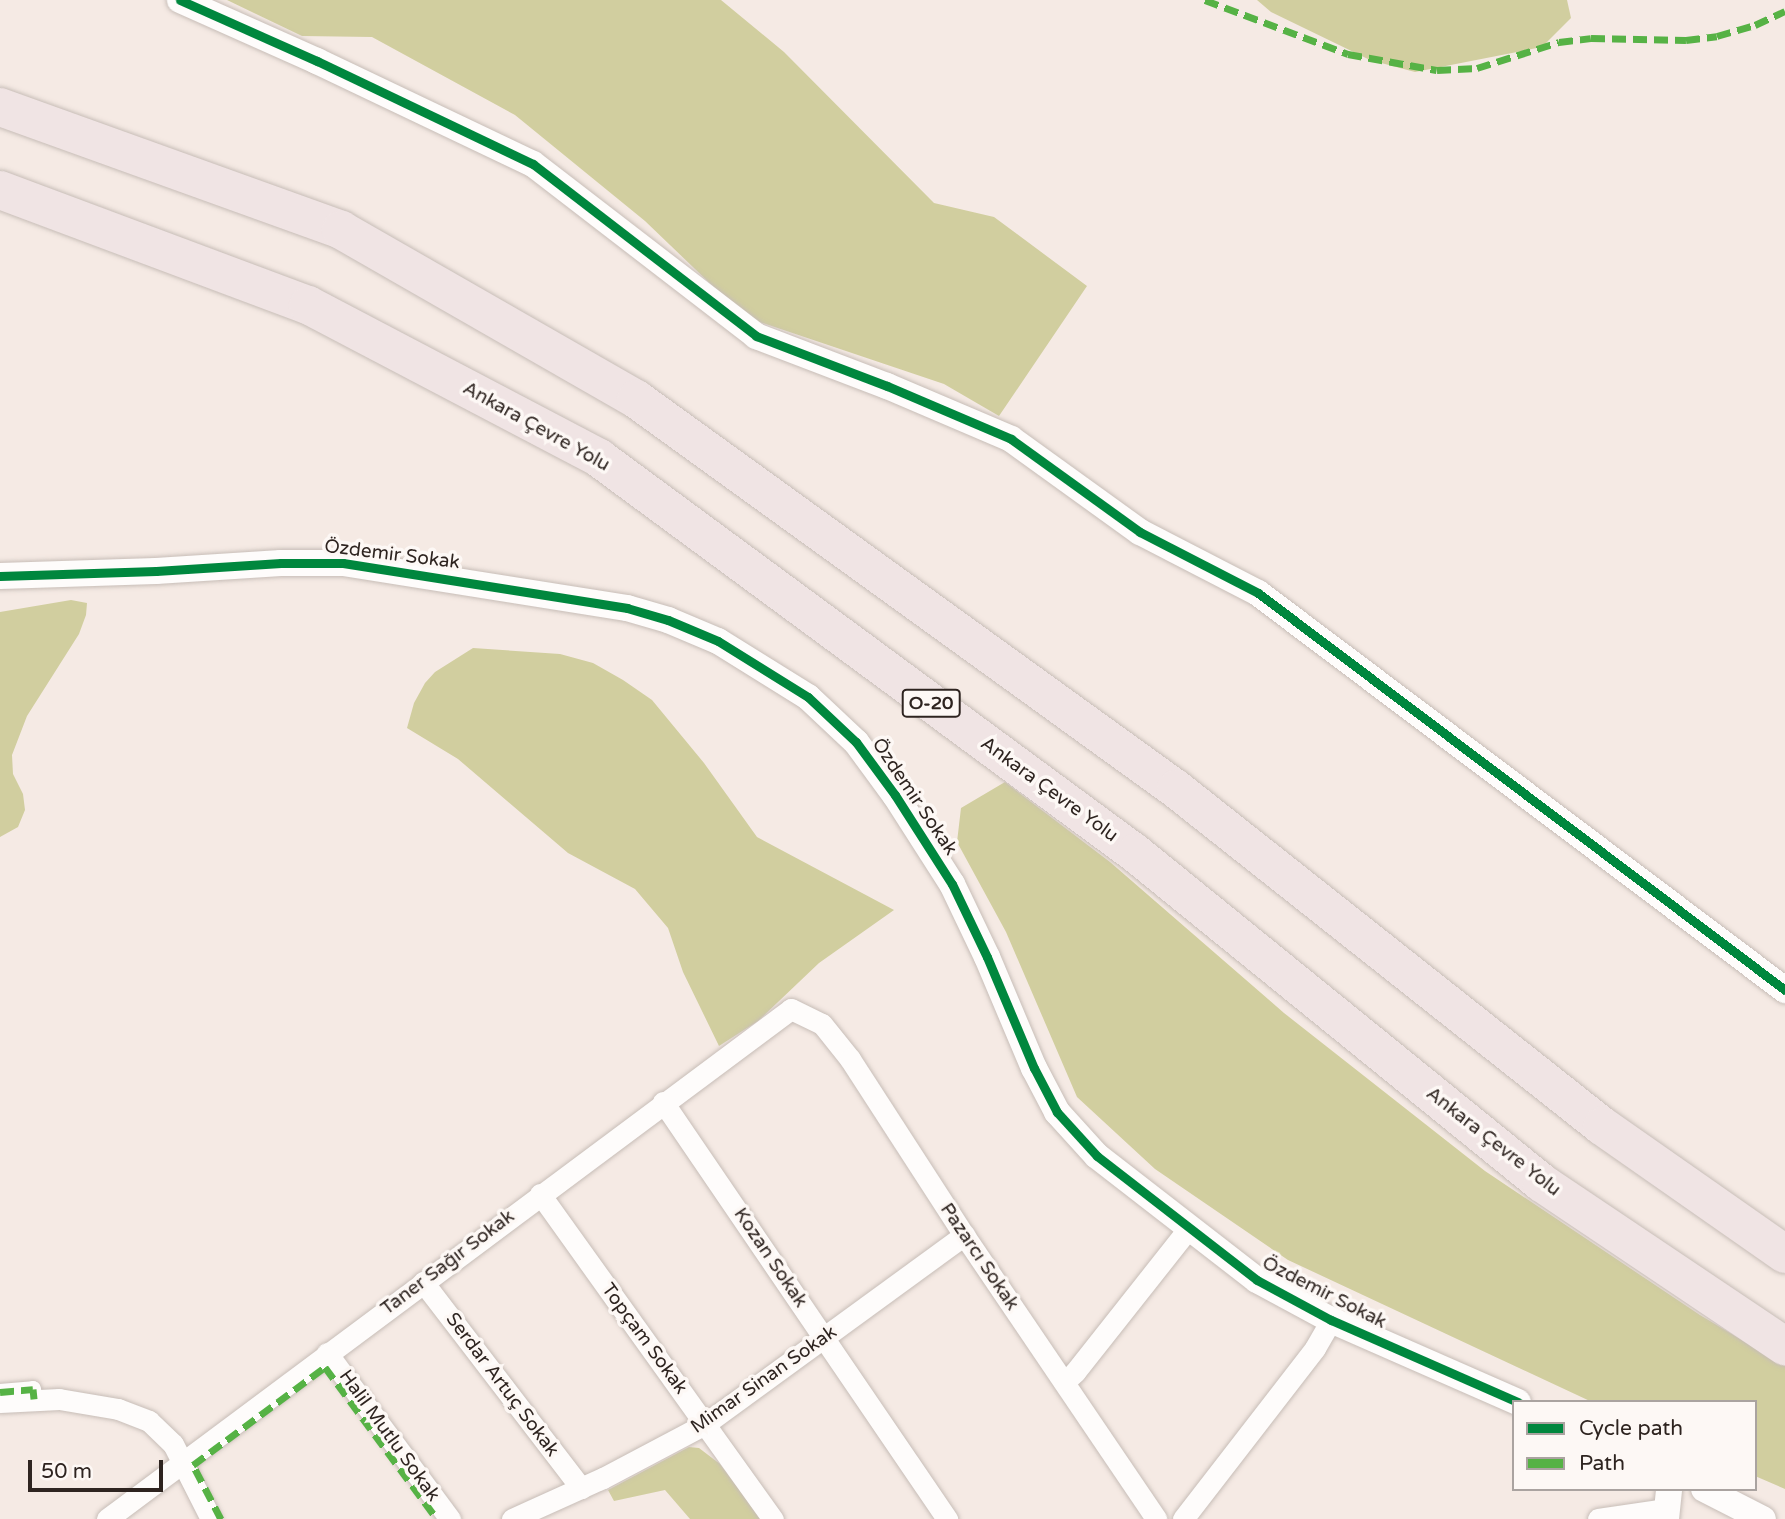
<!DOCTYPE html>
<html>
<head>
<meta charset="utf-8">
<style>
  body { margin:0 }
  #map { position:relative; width:1785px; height:1519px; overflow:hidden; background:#f5eae4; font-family:"Varela Round",sans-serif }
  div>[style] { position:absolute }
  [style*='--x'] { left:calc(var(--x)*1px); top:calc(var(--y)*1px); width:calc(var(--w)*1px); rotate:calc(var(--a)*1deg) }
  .forest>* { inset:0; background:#d1ce9f }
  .roads { filter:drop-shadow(0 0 2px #c7bdb7) drop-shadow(0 0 2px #c7bdb7) }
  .pedestrian>* { height:16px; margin:-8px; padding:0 8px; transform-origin:8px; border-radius:8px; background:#fefcfb }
  .minor>* { height:21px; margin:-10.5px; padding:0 10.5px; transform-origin:10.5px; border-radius:10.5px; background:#fefcfb }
  .tertiary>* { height:26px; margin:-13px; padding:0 13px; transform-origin:13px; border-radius:13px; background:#fefcfb }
  .motorway>* { height:38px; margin:-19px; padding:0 19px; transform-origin:19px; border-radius:19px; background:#f0e4e4 }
  .quiet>* { height:7px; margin-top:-3.5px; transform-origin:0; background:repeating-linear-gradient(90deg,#56b245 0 14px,transparent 0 21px) }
  .cycleway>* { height:9px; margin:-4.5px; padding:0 4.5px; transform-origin:4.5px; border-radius:4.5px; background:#00873e }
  span { translate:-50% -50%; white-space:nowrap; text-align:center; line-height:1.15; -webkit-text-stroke:7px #fdf8f5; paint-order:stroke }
  .shield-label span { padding:2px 5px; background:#fdf8f5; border:2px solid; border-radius:5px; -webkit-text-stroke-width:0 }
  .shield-label { font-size:18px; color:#2e2420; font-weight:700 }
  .street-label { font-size:19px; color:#2e2420 }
  .legend { position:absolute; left:1512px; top:1400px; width:245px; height:91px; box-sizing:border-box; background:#fdf8f5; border:2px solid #aaa3a0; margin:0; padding:9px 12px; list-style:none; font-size:21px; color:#2e2420 }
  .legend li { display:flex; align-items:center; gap:14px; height:35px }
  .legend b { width:35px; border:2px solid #aaa3a0 }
  .scale { position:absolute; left:28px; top:1460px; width:135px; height:32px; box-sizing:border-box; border:4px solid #2e2420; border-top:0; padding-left:9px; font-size:21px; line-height:24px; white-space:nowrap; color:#2e2420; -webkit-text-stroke:5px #fdf8f5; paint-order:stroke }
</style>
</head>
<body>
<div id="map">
  <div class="forest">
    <i style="clip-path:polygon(227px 0,721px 0,784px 52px,934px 203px,994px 217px,1087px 286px,999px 416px,944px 384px,745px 317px,645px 221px,515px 115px,372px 37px,302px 36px)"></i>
    <i style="clip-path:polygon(1257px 0,1567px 0,1571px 18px,1542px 47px,1415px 72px,1370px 60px,1271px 12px)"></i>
    <i style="clip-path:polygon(71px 600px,87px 603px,86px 615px,79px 634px,27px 716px,12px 755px,13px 774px,23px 794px,25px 810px,18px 827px,0 837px,0 612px)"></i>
    <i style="clip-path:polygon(473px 648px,560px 654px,593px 663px,623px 680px,652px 700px,704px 763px,757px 837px,894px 910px,819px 963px,758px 1021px,719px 1046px,683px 972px,668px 928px,635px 889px,568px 853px,458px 759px,407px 728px,414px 703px,425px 683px,435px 672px)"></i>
    <i style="clip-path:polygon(1005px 782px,1110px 862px,1284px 1013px,1485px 1171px,1700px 1315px,1785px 1366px,1785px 1489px,1755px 1476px,1755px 1402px,1592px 1402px,1288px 1260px,1155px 1169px,1077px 1097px,1006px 932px,957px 842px,961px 808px)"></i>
    <i style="clip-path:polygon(689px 1447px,699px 1448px,720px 1464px,761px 1519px,690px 1519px,665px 1490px,614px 1501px,608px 1490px)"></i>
  </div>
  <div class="roads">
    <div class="pedestrian">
      <i style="--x:0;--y:1392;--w:33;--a:-5"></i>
      <i style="--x:33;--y:1389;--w:10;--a:84"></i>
    </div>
    <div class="minor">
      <i style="--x:663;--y:1102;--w:505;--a:55.74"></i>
      <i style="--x:540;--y:1194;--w:400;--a:54.4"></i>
      <i style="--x:423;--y:1282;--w:260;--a:52.5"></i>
      <i style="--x:327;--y:1353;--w:207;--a:53.5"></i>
      <i style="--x:1064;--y:1382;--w:15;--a:-42"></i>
      <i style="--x:1075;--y:1372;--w:182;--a:-51.7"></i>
      <i style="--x:0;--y:1402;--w:59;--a:-2.9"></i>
      <i style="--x:59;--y:1399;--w:60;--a:9.6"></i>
      <i style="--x:118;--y:1409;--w:33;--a:21"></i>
      <i style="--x:149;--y:1421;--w:33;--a:44"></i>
      <i style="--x:173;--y:1444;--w:84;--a:63.1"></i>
      <i style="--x:107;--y:1519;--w:853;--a:-36.71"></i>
      <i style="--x:791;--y:1009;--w:34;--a:26"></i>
      <i style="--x:822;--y:1024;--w:45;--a:51.3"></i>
      <i style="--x:850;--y:1059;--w:210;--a:57.1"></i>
      <i style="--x:964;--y:1235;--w:343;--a:55.9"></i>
      <i style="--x:512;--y:1519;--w:100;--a:-24.3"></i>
      <i style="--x:603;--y:1478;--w:115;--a:-27.9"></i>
      <i style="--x:705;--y:1424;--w:321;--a:-36.1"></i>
      <i style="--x:1183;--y:1519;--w:216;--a:-52.3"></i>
      <i style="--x:1315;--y:1348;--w:32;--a:-60"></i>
      <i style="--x:1598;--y:1519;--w:69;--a:-8.4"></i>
    </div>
    <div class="tertiary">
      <i style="--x:180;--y:0;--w:150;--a:24"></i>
      <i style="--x:317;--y:61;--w:239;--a:25.5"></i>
      <i style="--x:533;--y:164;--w:282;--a:37.6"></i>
      <i style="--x:756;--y:336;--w:140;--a:20.9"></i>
      <i style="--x:887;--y:386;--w:135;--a:23.1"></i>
      <i style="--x:1011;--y:439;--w:159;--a:35.8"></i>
      <i style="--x:1140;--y:532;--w:133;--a:27.3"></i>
      <i style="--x:1258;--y:593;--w:660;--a:36.99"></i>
      <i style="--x:0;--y:576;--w:156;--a:-1.8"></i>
      <i style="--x:156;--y:571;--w:125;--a:-3.7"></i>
      <i style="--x:281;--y:563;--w:62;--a:0"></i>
      <i style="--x:343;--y:563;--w:288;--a:9"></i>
      <i style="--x:627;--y:608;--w:43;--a:16.3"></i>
      <i style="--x:668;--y:620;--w:54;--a:22.8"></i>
      <i style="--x:718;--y:641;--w:106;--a:31.9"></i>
      <i style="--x:808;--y:697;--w:66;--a:43.2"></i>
      <i style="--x:856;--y:742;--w:66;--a:53.7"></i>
      <i style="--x:895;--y:795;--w:106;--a:57.4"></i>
      <i style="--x:952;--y:884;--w:81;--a:64.4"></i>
      <i style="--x:987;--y:957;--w:121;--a:67.1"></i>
      <i style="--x:1034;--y:1068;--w:50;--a:62.4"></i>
      <i style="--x:1057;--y:1112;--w:59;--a:47.7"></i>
      <i style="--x:1097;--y:1156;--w:202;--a:37.8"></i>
      <i style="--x:1257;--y:1280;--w:84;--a:28.4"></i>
      <i style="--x:1331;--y:1320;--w:204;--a:23.7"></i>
      <i style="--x:1704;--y:1489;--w:66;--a:27"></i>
      <i style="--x:1666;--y:1519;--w:30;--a:-84"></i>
    </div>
    <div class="motorway">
      <i style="--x:0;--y:107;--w:363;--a:19.8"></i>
      <i style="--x:341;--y:230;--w:340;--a:29.8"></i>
      <i style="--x:636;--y:399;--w:666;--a:35.84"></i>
      <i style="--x:1176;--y:789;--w:543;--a:38.35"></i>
      <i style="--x:1602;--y:1126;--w:223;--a:35"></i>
      <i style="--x:0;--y:190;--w:329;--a:20.5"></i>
      <i style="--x:308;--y:305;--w:329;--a:27.7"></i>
      <i style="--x:599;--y:458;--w:666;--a:36.39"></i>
      <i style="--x:1135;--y:853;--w:524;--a:39.04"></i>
      <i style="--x:1542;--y:1183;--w:293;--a:33.9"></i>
    </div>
  </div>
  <div class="quiet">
    <i style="--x:1205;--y:0;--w:153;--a:20.7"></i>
    <i style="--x:1348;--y:54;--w:90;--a:10.2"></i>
    <i style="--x:1437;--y:70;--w:40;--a:-2.9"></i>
    <i style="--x:1477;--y:68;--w:86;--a:-17.6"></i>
    <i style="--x:1559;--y:42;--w:32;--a:-7"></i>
    <i style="--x:1591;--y:38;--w:95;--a:1.2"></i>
    <i style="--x:1686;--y:40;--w:31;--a:-7"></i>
    <i style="--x:1717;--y:36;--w:40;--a:-16"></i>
    <i style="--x:1755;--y:25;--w:33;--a:-25"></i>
    <i style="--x:0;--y:1392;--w:33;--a:-5"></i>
    <i style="--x:33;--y:1389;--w:10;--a:84"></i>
    <i style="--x:221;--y:1519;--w:61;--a:-117.4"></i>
    <i style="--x:193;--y:1465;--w:164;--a:-36.6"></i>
    <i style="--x:325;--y:1367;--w:189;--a:53.6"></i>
  </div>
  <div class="cycleway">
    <i style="--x:180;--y:0;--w:150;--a:24"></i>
    <i style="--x:317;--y:61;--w:239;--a:25.5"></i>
    <i style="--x:533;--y:164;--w:282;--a:37.6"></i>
    <i style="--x:756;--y:336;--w:140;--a:20.9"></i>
    <i style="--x:887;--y:386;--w:135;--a:23.1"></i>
    <i style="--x:1011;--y:439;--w:159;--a:35.8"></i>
    <i style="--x:1140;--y:532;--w:133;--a:27.3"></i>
    <i style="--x:1258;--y:593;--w:660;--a:36.99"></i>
    <i style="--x:0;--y:576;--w:156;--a:-1.8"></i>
    <i style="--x:156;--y:571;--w:125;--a:-3.7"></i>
    <i style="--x:281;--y:563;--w:62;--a:0"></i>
    <i style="--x:343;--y:563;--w:288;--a:9"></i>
    <i style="--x:627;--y:608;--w:43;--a:16.3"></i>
    <i style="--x:668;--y:620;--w:54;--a:22.8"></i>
    <i style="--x:718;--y:641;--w:106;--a:31.9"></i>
    <i style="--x:808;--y:697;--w:66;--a:43.2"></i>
    <i style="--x:856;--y:742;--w:66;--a:53.7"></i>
    <i style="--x:895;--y:795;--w:106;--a:57.4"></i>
    <i style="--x:952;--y:884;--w:81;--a:64.4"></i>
    <i style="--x:987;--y:957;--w:121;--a:67.1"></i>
    <i style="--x:1034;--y:1068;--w:50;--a:62.4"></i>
    <i style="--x:1057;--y:1112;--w:59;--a:47.7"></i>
    <i style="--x:1097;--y:1156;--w:202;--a:37.8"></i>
    <i style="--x:1257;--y:1280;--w:84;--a:28.4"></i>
    <i style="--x:1331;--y:1320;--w:204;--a:23.7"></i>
  </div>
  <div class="shield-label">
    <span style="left:931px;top:703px">O-20</span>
  </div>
  <div class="street-label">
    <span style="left:536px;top:427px;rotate:29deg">Ankara Çevre Yolu</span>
    <span style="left:392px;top:555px;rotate:7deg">Özdemir Sokak</span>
    <span style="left:1049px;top:790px;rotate:36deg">Ankara Çevre Yolu</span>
    <span style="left:914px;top:797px;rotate:56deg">Özdemir Sokak</span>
    <span style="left:1493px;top:1142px;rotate:38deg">Ankara Çevre Yolu</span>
    <span style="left:979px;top:1257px;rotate:56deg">Pazarcı Sokak</span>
    <span style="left:770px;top:1258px;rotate:56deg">Kozan Sokak</span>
    <span style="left:448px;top:1263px;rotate:-37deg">Taner Sağır Sokak</span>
    <span style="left:1324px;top:1293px;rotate:27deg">Özdemir Sokak</span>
    <span style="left:644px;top:1339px;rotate:54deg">Topçam Sokak</span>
    <span style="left:764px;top:1380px;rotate:-35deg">Mimar Sinan Sokak</span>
    <span style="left:502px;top:1385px;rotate:53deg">Serdar Artuç Sokak</span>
    <span style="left:389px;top:1436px;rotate:54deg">Halil Mutlu Sokak</span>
  </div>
  <ul class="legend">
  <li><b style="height:9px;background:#00873e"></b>Cycle path</li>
  <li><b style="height:9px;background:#56b245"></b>Path</li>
  </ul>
  <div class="scale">50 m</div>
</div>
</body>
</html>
